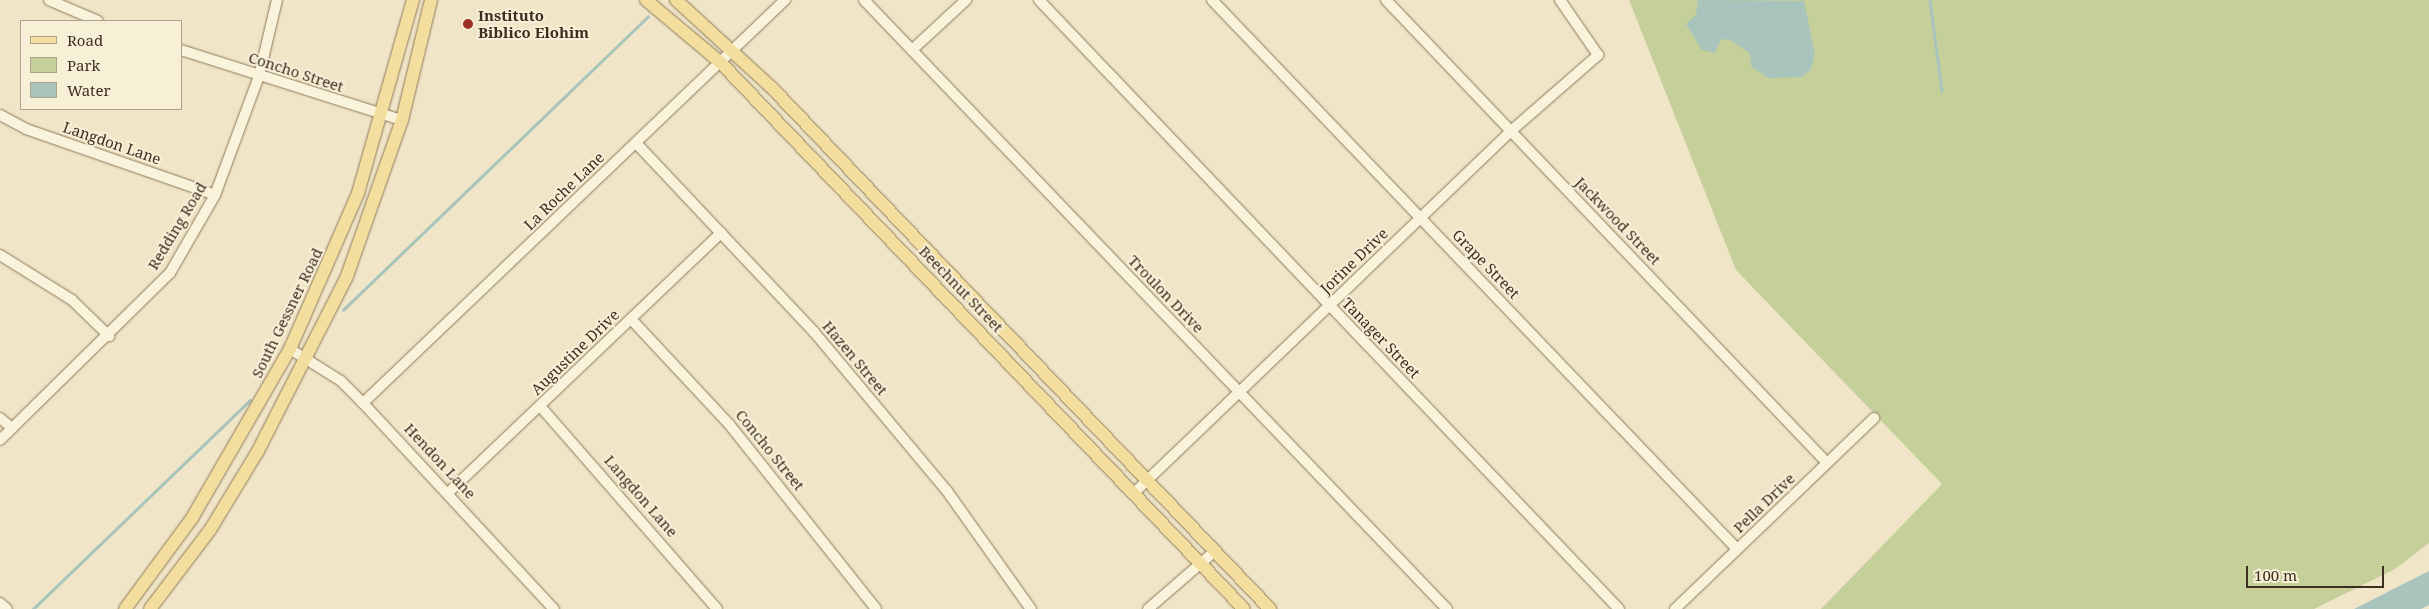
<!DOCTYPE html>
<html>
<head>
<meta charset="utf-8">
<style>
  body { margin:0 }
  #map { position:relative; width:2429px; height:609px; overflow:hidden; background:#f0e6c7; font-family:"Noto Serif",serif }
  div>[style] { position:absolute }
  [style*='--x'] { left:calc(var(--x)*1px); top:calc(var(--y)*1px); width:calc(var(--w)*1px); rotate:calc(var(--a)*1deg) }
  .green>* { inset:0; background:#c5cf9a }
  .water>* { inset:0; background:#a8c4bd }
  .stream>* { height:2.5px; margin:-1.25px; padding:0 1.25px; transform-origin:1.25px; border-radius:1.25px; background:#a8c4bd }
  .roads { filter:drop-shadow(0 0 1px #8d795b) drop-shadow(0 0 1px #8d795b) }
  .minor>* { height:10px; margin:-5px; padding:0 5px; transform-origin:5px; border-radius:5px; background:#faf3db }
  .major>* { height:12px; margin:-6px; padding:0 6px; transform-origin:6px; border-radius:6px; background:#f3de9e }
  .dots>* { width:14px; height:14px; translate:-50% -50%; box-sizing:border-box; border:2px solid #f7f0d7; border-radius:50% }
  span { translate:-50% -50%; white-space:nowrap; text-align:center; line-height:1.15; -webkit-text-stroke:4px #f7f0d7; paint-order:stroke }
  .poi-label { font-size:15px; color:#3c2f1f; font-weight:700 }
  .left { translate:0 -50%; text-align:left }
  .street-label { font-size:15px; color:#3c2f1f }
  .legend { position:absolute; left:20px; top:20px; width:162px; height:90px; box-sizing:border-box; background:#f7f0d7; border:1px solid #aca38d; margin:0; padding:6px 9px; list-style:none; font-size:15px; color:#3c2f1f }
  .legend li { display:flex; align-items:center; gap:10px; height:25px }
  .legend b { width:25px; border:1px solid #aca38d }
  .scale { position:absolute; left:2246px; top:566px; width:138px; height:22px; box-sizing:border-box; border:2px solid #3c2f1f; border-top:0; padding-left:6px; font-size:15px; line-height:18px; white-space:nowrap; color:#3c2f1f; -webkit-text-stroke:4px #f7f0d7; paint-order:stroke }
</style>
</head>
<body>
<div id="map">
  <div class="green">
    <i style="clip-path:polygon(1629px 0,2429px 0,2429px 543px,2395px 569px,2314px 609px,1821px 609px,1942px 484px,1736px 270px)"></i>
  </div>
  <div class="water">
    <i style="clip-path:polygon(1698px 0,1804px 1px,1815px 54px,1811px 69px,1802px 77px,1768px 78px,1751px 66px,1750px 53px,1730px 40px,1721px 39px,1715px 53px,1702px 50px,1686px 24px,1696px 15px)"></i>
    <i style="clip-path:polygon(2429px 571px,2429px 605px,2421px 609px,2354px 609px)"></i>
  </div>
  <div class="stream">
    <i style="--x:1930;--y:0;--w:92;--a:82.5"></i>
    <i style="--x:343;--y:310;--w:423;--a:-43.9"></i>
    <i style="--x:33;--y:609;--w:301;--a:-43.9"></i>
  </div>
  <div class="roads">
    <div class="minor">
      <i style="--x:49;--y:0;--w:53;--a:23.2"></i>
      <i style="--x:864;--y:0;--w:843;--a:46.25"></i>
      <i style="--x:1039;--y:0;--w:841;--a:46.4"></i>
      <i style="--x:1212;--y:0;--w:760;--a:46.28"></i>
      <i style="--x:1386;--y:0;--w:639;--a:46.39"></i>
      <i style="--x:181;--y:50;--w:232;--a:17.6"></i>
      <i style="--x:912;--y:50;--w:74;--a:-42.8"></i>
      <i style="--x:0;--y:115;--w:30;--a:28"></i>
      <i style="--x:26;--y:129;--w:200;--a:19.2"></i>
      <i style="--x:636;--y:143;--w:260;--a:46.7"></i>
      <i style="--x:814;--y:332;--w:207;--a:50.1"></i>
      <i style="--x:947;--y:491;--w:145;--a:54.6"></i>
      <i style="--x:0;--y:255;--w:85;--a:32"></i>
      <i style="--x:72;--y:300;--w:52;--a:44.2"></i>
      <i style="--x:631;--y:319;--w:144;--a:47"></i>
      <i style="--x:729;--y:424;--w:236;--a:51.5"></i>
      <i style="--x:290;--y:349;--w:60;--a:32.1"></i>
      <i style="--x:341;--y:381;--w:31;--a:45"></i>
      <i style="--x:363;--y:403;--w:281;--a:47.2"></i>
      <i style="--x:363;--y:403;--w:584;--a:-43.68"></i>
      <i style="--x:540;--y:406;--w:269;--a:48.9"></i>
      <i style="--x:0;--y:418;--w:16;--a:40"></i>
      <i style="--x:0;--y:440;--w:238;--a:-44.5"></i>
      <i style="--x:170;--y:273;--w:90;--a:-60"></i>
      <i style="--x:215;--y:195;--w:127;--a:-69.7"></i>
      <i style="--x:259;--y:76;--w:78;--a:-76.7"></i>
      <i style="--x:449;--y:492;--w:376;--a:-43.6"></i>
      <i style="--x:1134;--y:493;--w:523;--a:-43.84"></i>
      <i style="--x:1511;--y:131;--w:116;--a:-41.1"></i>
      <i style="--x:1598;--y:55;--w:67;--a:-124.6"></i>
      <i style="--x:0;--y:603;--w:9;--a:41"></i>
      <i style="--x:1148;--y:609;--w:89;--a:-40.9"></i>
      <i style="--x:1675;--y:609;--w:276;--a:-43.8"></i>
    </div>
    <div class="major">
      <i style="--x:646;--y:0;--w:97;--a:40"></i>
      <i style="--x:720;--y:62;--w:757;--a:46.23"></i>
      <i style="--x:676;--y:0;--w:130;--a:42.5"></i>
      <i style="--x:772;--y:88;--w:721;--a:46.29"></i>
      <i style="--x:125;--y:609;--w:113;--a:-53.6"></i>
      <i style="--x:192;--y:518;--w:195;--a:-59.9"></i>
      <i style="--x:290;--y:349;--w:170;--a:-66.4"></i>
      <i style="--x:358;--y:193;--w:201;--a:-74.1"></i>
      <i style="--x:150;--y:609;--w:99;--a:-52.8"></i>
      <i style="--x:210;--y:530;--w:92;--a:-58.7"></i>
      <i style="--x:258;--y:451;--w:196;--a:-63"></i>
      <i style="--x:347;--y:276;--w:165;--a:-70.6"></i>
      <i style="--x:402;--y:120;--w:123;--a:-76.4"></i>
    </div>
  </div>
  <div class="dots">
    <i style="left:468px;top:24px;background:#9e3029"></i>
  </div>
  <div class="poi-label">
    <span class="left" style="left:478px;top:24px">Instituto<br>Biblico Elohim</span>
  </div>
  <div class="street-label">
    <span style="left:296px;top:72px;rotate:18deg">Concho Street</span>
    <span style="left:112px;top:143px;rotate:19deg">Langdon Lane</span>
    <span style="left:564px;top:191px;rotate:-44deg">La Roche Lane</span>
    <span style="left:1618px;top:221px;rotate:46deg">Jackwood Street</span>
    <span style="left:177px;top:226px;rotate:-59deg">Redding Road</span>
    <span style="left:1354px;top:261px;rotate:-44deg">Jorine Drive</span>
    <span style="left:1486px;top:264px;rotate:46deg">Grape Street</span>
    <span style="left:961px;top:289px;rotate:46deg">Beechnut Street</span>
    <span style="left:1166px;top:294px;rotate:46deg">Troulon Drive</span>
    <span style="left:287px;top:313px;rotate:-64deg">South Gessner Road</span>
    <span style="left:1381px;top:338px;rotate:46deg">Tanager Street</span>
    <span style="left:575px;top:352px;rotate:-44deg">Augustine Drive</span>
    <span style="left:855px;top:358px;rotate:50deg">Hazen Street</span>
    <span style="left:770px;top:450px;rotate:51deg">Concho Street</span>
    <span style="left:440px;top:461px;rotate:47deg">Hendon Lane</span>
    <span style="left:641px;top:496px;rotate:49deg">Langdon Lane</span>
    <span style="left:1764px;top:503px;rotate:-44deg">Pella Drive</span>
  </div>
  <ul class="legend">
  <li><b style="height:6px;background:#f3de9e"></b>Road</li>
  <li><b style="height:14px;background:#c5cf9a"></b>Park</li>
  <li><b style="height:14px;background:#a8c4bd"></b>Water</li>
  </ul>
  <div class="scale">100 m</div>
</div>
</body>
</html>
